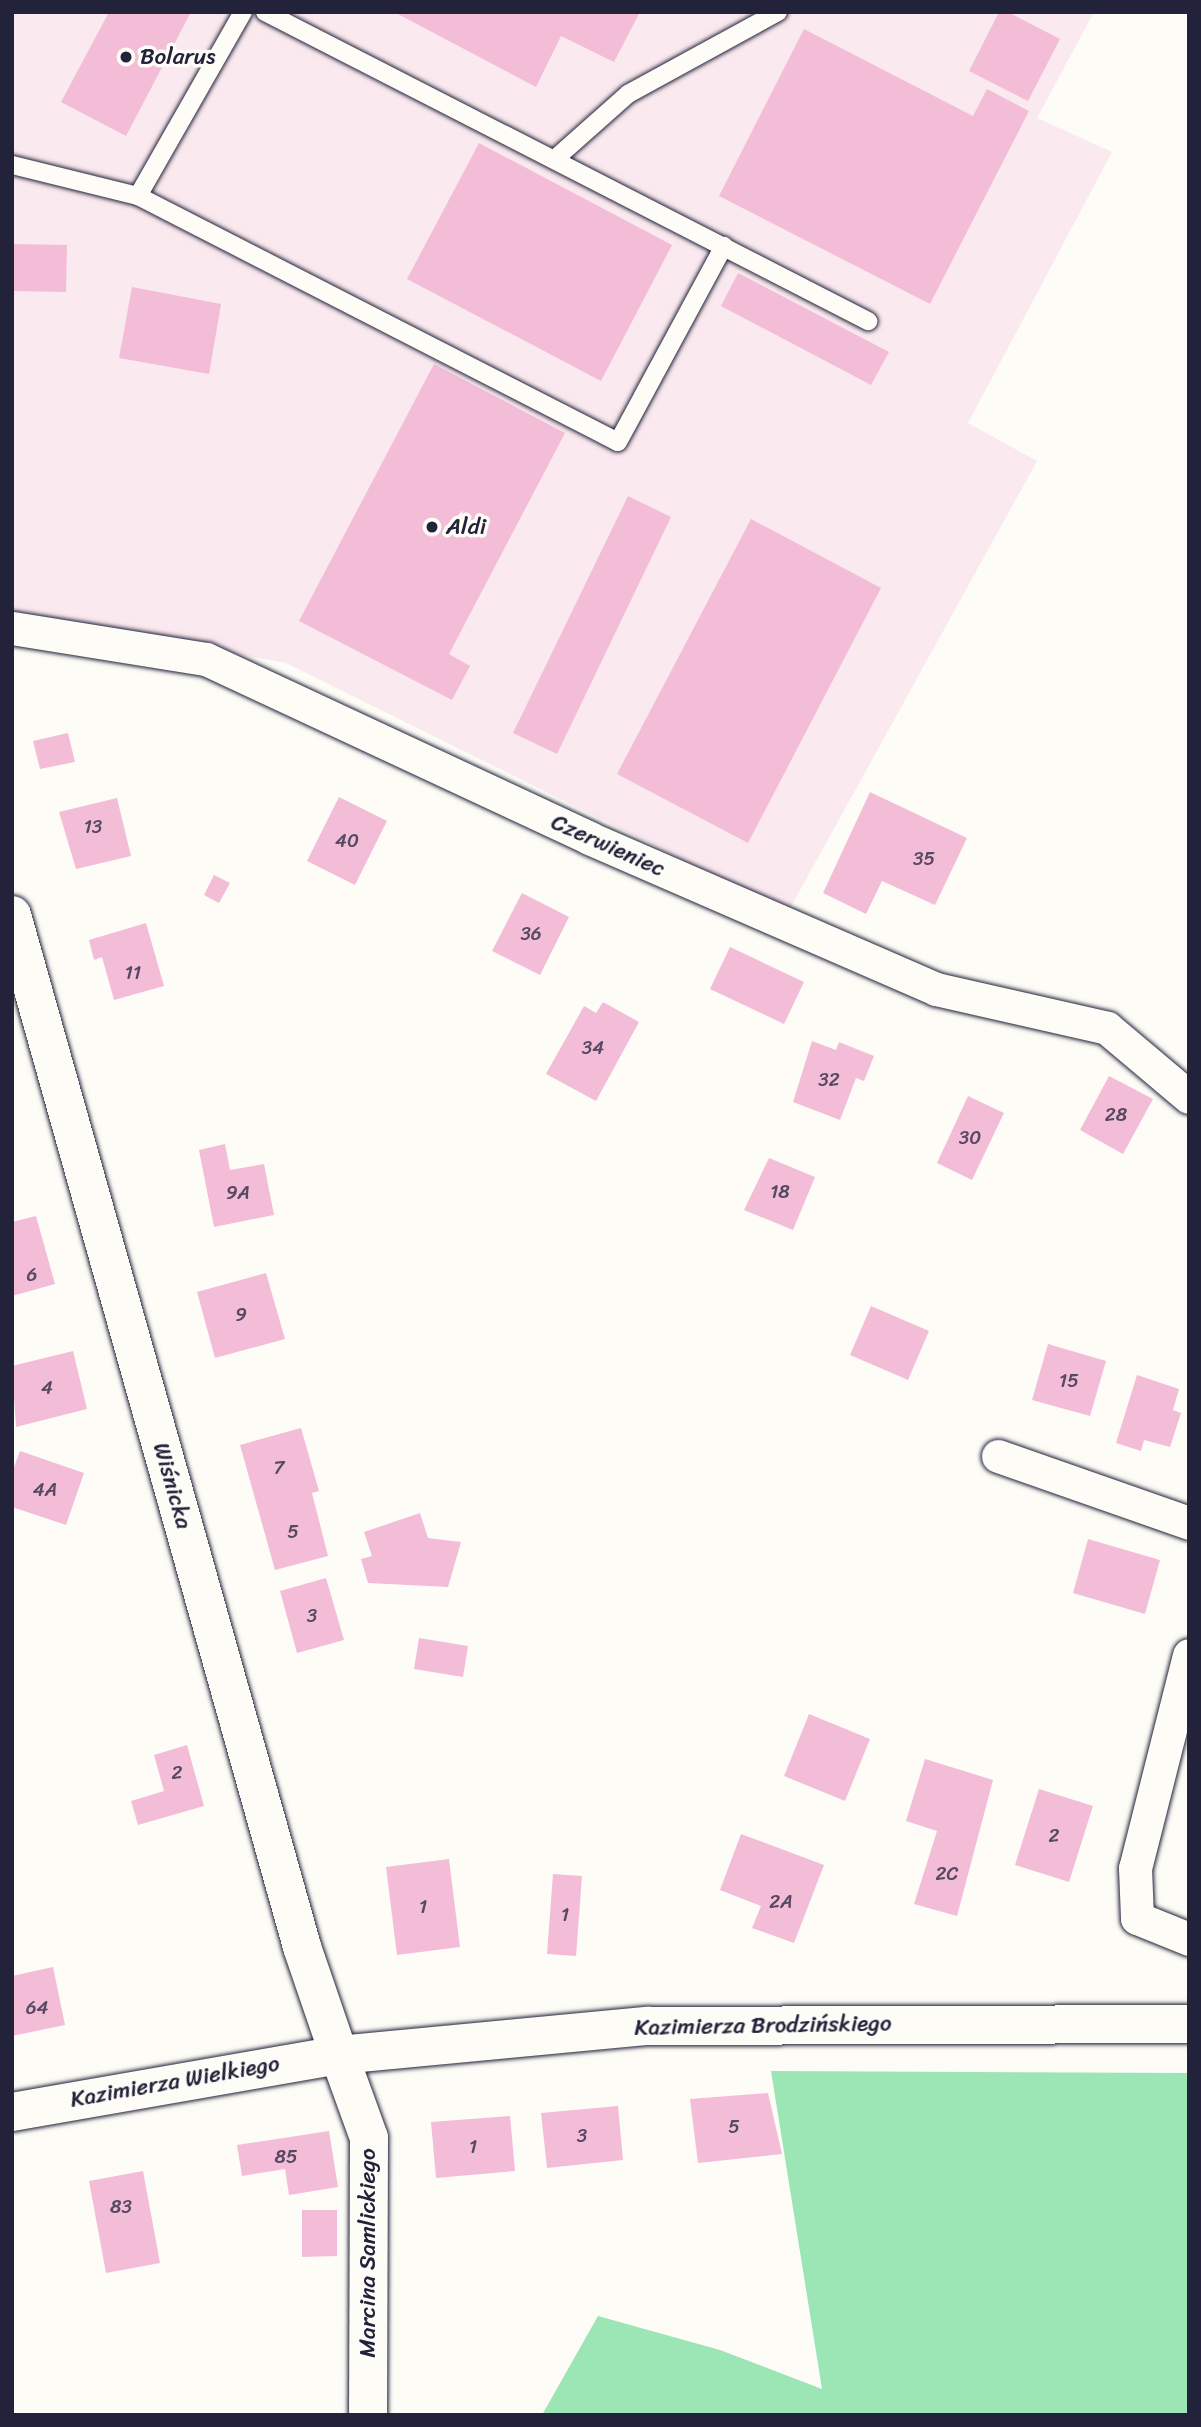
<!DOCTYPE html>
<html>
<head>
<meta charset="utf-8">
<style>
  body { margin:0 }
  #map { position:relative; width:1201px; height:2427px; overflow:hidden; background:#fdfcf7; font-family:Sriracha,sans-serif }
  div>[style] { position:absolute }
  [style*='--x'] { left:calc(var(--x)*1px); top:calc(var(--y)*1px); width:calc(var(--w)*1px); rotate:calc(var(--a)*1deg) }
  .built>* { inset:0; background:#fae9ee }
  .green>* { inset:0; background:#9ce5b4 }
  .building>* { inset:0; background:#f3bdd8 }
  .roads { filter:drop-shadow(0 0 2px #22223b) drop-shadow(0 0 2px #22223b) }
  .service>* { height:18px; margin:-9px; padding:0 9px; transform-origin:9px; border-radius:9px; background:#fdfcf7 }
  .minor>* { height:33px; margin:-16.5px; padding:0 16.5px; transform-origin:16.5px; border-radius:16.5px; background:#fdfcf7 }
  .tertiary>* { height:38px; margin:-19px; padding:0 19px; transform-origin:19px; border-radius:19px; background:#fdfcf7 }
  .secondary>* { height:38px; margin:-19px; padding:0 19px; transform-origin:19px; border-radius:19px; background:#fdfcf7 }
  .dots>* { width:19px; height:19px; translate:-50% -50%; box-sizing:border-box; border:4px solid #fdfcf7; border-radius:50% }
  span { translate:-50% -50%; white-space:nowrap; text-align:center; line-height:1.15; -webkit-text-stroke:7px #fdfcf7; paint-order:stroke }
  .number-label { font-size:19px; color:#564962 }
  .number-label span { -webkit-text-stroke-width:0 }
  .poi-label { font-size:23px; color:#22223b }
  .left { translate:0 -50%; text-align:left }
  .street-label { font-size:23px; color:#22223b }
  .frame { position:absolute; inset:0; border:14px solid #22223b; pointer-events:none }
</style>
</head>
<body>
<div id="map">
  <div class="built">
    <i style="clip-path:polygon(12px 12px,1094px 12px,1037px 118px,1112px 152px,968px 423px,1037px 461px,788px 912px,286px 663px,12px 612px)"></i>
  </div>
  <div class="green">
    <i style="clip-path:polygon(771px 2071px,1189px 2073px,1189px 2415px,542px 2415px,598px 2316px,720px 2350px,822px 2389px)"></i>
  </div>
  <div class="building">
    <i style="clip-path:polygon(109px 12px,191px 12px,126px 136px,61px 102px)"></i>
    <i style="clip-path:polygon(394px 12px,640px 12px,614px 62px,561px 36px,536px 87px)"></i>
    <i style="clip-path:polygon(999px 12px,1008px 12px,1060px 39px,1028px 101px,969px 71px)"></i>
    <i style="clip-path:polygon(804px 29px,973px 116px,987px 89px,1029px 111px,930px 304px,719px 196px)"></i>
    <i style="clip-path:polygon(479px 143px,672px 245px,601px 381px,407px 279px)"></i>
    <i style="clip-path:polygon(12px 244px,67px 245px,66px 292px,12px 291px)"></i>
    <i style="clip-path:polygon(738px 273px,889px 352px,871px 385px,721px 306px)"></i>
    <i style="clip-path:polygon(132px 287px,221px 304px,209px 374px,119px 358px)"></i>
    <i style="clip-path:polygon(434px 364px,565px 433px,449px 654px,470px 666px,452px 700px,299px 621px)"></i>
    <i style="clip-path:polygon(628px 496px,671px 517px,557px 754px,513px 733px)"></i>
    <i style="clip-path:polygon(751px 519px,881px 588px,748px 843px,617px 774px)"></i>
    <i style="clip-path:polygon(68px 733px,75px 762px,40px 769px,33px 741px)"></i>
    <i style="clip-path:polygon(870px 792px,967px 838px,935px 905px,882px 881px,866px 914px,823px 893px)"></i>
    <i style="clip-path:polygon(339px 797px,387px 821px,355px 885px,307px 861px)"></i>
    <i style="clip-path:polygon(117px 798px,131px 856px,76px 869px,59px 812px)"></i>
    <i style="clip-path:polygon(214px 875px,230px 883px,219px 903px,204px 895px)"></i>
    <i style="clip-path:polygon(522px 893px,569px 917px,540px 975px,492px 951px)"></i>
    <i style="clip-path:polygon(146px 923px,164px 986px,114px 1000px,102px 957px,94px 960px,89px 940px)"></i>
    <i style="clip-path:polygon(730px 947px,804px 982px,784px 1024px,710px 989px)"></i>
    <i style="clip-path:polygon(603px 1002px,639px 1022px,596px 1101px,546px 1074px,584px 1006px,596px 1013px)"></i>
    <i style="clip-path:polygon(812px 1041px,836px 1050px,839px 1042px,874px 1056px,864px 1081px,856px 1078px,840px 1120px,793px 1102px)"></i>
    <i style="clip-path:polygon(1109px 1076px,1153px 1099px,1123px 1154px,1080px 1130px)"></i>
    <i style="clip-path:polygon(968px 1096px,1004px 1113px,972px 1180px,937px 1163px)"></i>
    <i style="clip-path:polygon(225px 1144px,230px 1170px,264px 1164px,274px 1215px,214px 1227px,199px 1150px)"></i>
    <i style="clip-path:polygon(769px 1158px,815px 1177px,793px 1230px,744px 1210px)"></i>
    <i style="clip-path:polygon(36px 1216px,55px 1284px,12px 1296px,12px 1222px)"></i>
    <i style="clip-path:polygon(266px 1273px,285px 1339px,215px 1358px,197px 1292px)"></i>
    <i style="clip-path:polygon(871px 1306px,929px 1331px,908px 1380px,850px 1355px)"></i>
    <i style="clip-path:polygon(1048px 1344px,1106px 1361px,1090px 1416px,1032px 1400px)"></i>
    <i style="clip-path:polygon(73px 1351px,87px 1409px,16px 1427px,12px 1366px)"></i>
    <i style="clip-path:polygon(1137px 1375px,1179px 1389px,1173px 1410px,1181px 1413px,1170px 1447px,1144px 1440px,1141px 1451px,1116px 1443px)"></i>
    <i style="clip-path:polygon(301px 1428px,319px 1491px,312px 1493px,328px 1556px,275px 1570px,240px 1445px)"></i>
    <i style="clip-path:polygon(20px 1451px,84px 1473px,66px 1525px,12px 1507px,12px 1472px)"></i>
    <i style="clip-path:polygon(420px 1513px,428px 1538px,461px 1542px,448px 1587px,368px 1583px,361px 1559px,372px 1556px,364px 1532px)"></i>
    <i style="clip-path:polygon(1088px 1539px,1160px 1560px,1145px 1614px,1073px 1593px)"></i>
    <i style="clip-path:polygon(326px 1578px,344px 1640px,297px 1653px,280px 1591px)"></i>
    <i style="clip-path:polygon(419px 1638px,468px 1646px,463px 1677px,414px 1669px)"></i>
    <i style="clip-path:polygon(809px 1714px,870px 1739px,845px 1801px,784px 1776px)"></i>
    <i style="clip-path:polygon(187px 1745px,204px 1806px,138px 1825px,131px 1801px,164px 1791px,154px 1755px)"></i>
    <i style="clip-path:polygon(925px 1759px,993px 1780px,957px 1916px,914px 1904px,937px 1831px,906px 1821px)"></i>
    <i style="clip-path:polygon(1039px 1789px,1093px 1806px,1069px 1882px,1015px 1865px)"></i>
    <i style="clip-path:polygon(741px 1834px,824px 1865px,794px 1943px,752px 1928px,761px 1906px,720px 1890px)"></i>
    <i style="clip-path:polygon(449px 1859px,460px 1947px,397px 1955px,386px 1867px)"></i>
    <i style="clip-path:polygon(553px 1874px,582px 1876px,576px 1956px,547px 1954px)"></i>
    <i style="clip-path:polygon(53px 1967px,65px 2025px,12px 2036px,12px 1976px)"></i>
    <i style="clip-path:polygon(768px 2093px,782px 2154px,698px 2163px,690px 2099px)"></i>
    <i style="clip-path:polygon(618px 2106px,623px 2160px,547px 2168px,541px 2113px)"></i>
    <i style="clip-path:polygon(510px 2116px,515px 2171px,436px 2178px,431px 2122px)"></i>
    <i style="clip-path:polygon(329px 2131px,338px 2187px,289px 2195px,285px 2169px,242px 2176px,237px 2145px)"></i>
    <i style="clip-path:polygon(143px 2171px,160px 2263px,106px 2273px,89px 2181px)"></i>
    <i style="clip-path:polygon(302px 2210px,337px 2210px,337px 2256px,302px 2257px)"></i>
  </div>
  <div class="roads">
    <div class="service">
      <i style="--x:265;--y:12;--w:678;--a:27.13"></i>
      <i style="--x:556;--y:158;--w:96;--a:-41.6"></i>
      <i style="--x:628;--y:94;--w:171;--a:-28.7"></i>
      <i style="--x:12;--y:165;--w:130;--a:13.8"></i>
      <i style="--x:138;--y:196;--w:212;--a:-60.3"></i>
      <i style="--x:138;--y:196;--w:539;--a:27.14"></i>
      <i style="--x:618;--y:442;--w:223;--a:-61.6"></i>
    </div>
    <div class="minor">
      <i style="--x:12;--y:628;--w:196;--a:9.1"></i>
      <i style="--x:206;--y:659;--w:423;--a:25"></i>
      <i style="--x:589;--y:838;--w:378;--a:23.5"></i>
      <i style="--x:936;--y:989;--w:175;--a:12.8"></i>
      <i style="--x:1107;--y:1028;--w:107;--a:40.1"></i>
      <i style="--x:998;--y:1456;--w:202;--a:19.3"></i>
      <i style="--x:1189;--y:1655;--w:220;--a:104.2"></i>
      <i style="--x:1135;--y:1868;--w:50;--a:87.7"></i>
      <i style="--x:1137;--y:1918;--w:56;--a:22"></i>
    </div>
    <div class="tertiary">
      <i style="--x:12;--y:2112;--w:332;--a:-9.9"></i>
      <i style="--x:339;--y:2055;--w:88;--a:70.1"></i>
      <i style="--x:369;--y:2138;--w:277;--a:90.2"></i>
    </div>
    <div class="secondary">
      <i style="--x:12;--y:915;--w:1072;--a:74.3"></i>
      <i style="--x:302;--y:1947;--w:114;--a:71.1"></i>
      <i style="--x:339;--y:2055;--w:310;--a:-5.4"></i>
      <i style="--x:648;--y:2026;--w:541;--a:-0.21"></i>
    </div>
  </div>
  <div class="dots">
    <i style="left:126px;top:57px;background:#22223b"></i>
    <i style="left:432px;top:527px;background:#22223b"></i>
  </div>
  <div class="number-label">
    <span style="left:93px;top:827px">13</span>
    <span style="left:347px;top:841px">40</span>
    <span style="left:924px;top:859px">35</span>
    <span style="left:531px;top:934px">36</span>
    <span style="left:133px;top:973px">11</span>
    <span style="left:593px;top:1048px">34</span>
    <span style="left:829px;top:1080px">32</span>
    <span style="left:1116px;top:1115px">28</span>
    <span style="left:970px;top:1138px">30</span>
    <span style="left:780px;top:1192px">18</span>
    <span style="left:238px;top:1193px">9A</span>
    <span style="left:32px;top:1275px">6</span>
    <span style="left:241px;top:1315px">9</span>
    <span style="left:1069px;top:1381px">15</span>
    <span style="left:47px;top:1388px">4</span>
    <span style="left:279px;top:1468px">7</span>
    <span style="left:45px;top:1490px">4A</span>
    <span style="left:293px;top:1532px">5</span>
    <span style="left:312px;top:1616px">3</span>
    <span style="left:177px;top:1773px">2</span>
    <span style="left:1054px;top:1836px">2</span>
    <span style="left:947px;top:1874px">2C</span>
    <span style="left:781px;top:1902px">2A</span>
    <span style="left:423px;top:1907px">1</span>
    <span style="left:565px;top:1915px">1</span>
    <span style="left:37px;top:2008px">64</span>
    <span style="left:734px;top:2127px">5</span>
    <span style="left:582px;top:2136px">3</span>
    <span style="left:473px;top:2147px">1</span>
    <span style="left:286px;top:2157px">85</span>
    <span style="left:121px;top:2207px">83</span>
  </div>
  <div class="poi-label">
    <span class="left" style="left:140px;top:57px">Bolarus</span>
    <span class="left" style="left:446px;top:527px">Aldi</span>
  </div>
  <div class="street-label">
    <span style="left:608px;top:846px;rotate:24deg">Czerwieniec</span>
    <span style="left:172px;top:1486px;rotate:74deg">Wiśnicka</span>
    <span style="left:763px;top:2026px;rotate:-1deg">Kazimierza Brodzińskiego</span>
    <span style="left:175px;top:2082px;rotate:-10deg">Kazimierza Wielkiego</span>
    <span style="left:368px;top:2253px;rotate:-90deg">Marcina Samlickiego</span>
  </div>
  <div class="frame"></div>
</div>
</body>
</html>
